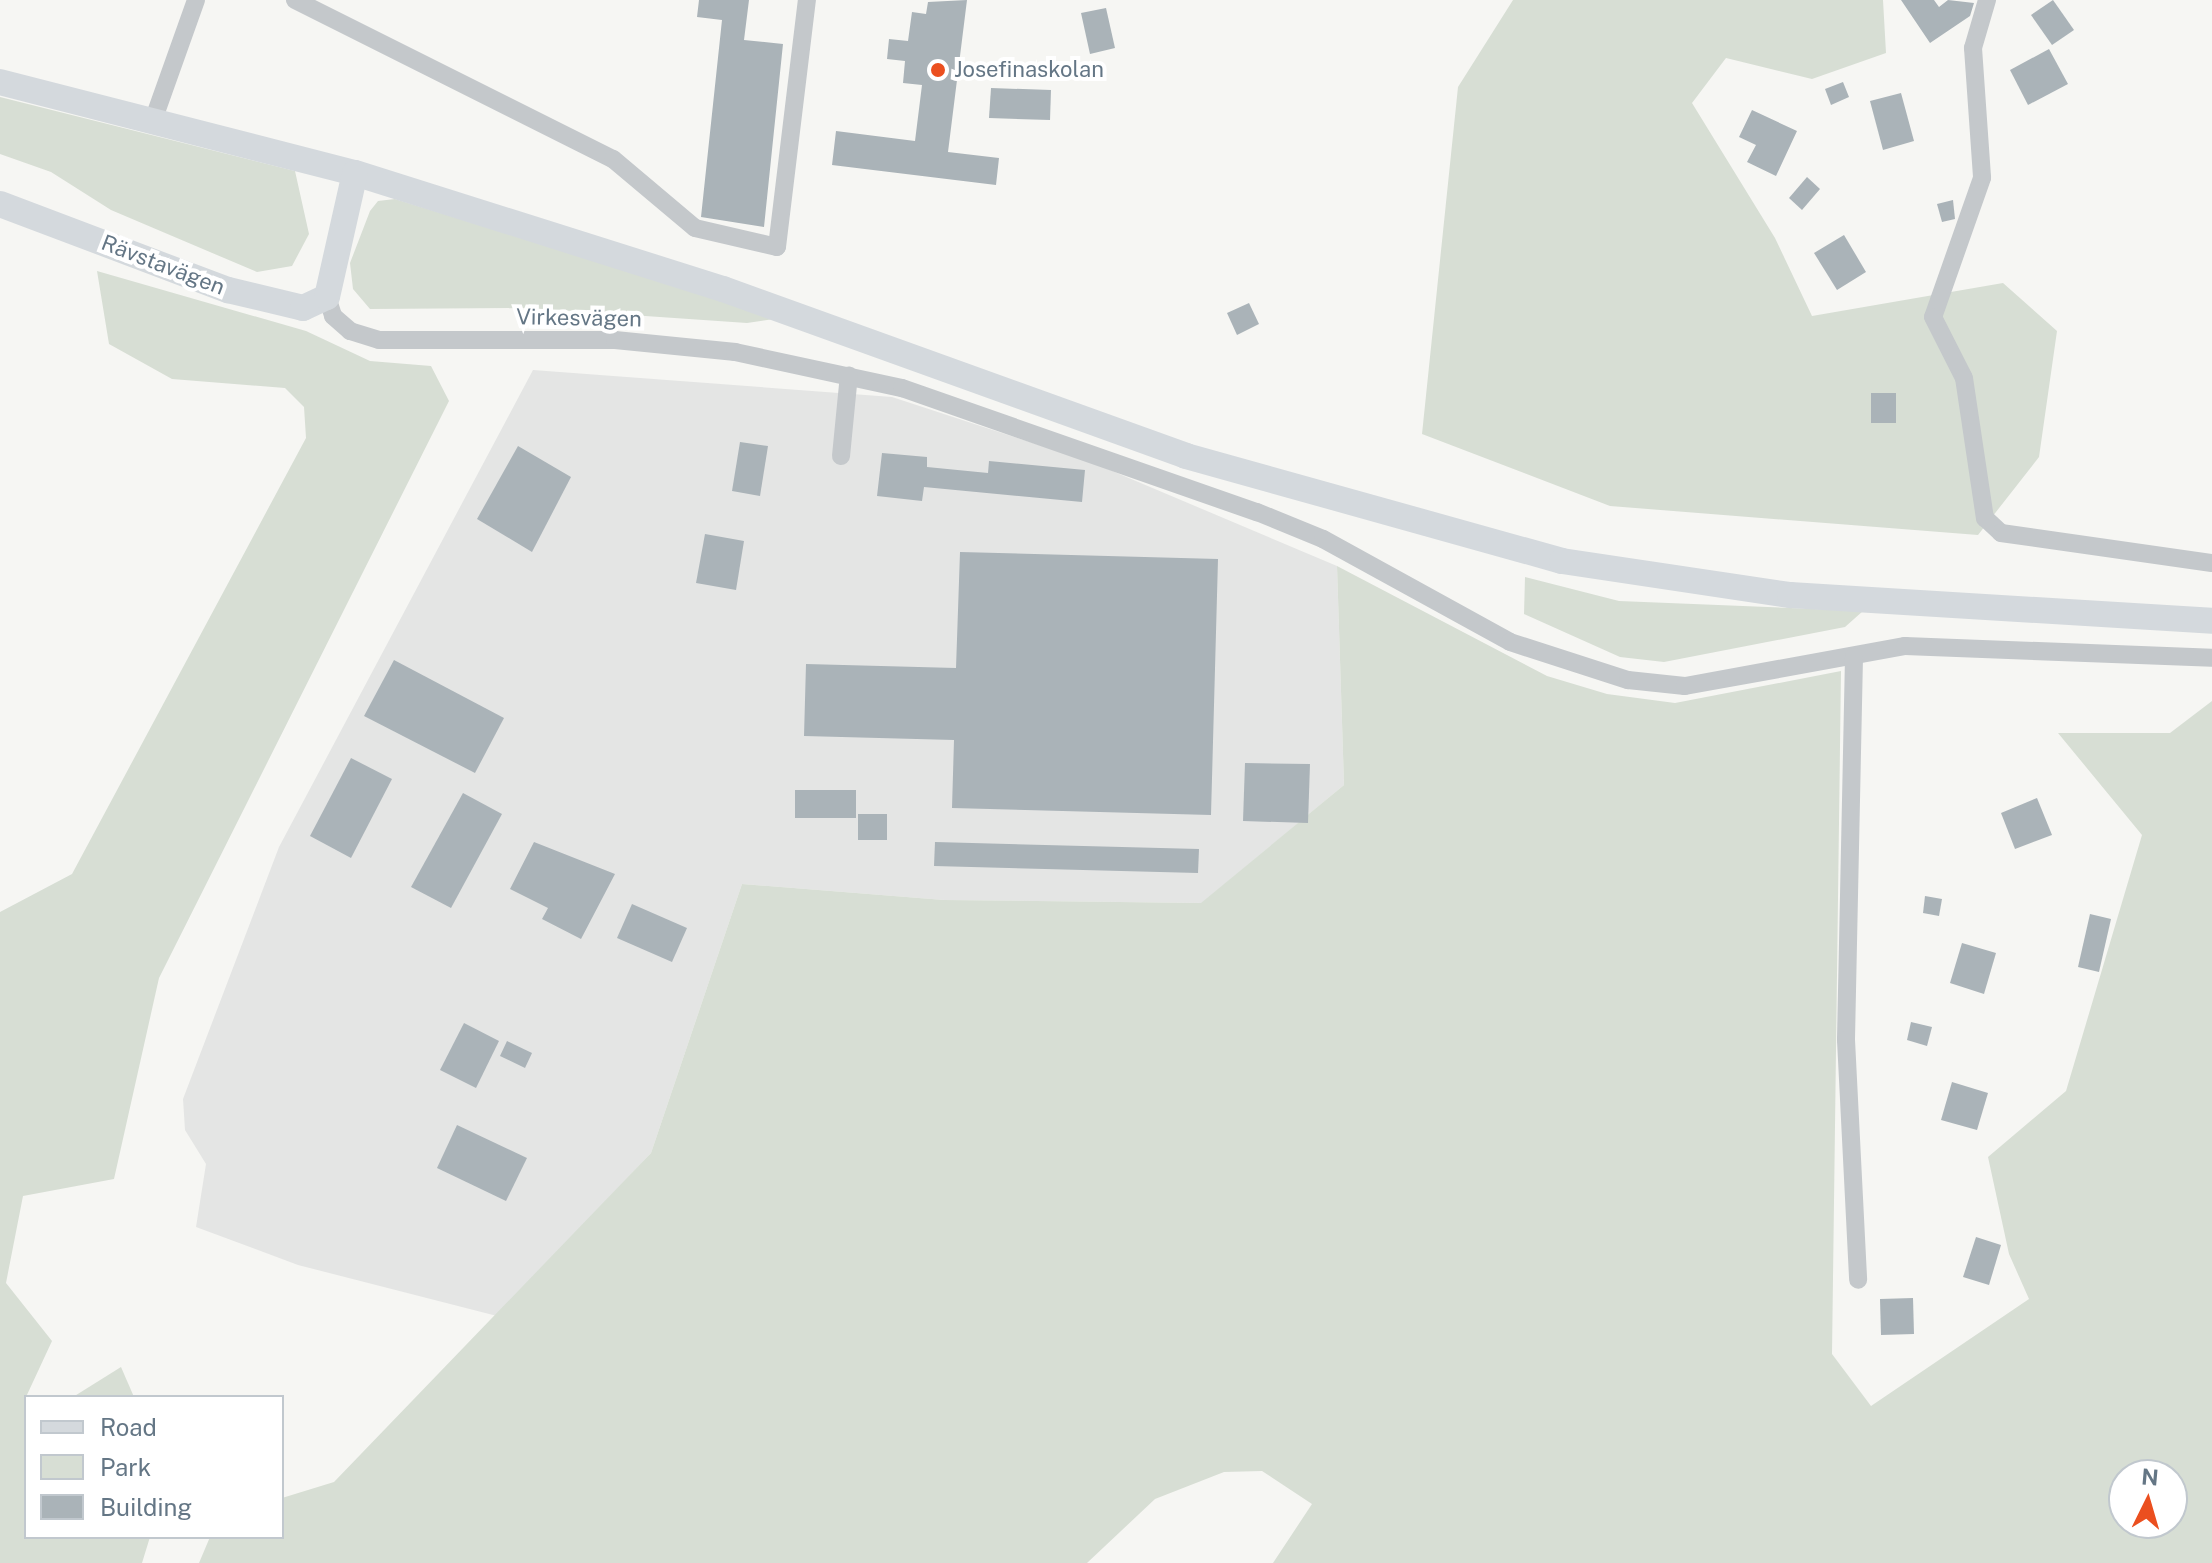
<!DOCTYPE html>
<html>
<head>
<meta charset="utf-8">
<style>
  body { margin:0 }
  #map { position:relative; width:2212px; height:1563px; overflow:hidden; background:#f6f6f3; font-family:"Public Sans",sans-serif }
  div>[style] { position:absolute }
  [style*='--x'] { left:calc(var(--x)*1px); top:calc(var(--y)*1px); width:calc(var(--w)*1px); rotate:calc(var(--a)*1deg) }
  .built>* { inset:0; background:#e4e5e4 }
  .green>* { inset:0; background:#d7ded4 }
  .building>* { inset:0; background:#aab3b8 }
  .street>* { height:18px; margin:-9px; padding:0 9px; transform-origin:9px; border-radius:9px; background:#c4c8cb }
  .secondary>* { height:26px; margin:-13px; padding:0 13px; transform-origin:13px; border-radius:13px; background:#d4d9dd }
  .dots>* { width:22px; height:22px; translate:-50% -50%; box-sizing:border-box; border:4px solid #fff; border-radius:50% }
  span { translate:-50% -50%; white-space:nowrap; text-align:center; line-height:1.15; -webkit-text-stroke:8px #fff; paint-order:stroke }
  .poi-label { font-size:22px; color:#647685 }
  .left { translate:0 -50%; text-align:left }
  .street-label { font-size:22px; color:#647685 }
  .legend { position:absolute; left:24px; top:1395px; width:260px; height:144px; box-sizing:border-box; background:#fff; border:2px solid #c1c8ce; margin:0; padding:10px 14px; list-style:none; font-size:24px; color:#647685 }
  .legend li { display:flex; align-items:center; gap:16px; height:40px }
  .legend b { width:40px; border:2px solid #c1c8ce }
  .north { position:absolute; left:2108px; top:1459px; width:80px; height:80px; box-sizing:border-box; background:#fff; border:2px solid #c1c8ce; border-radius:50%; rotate:5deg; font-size:22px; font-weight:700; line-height:32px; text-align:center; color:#647685 }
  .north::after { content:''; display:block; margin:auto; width:28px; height:36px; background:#eb4f1f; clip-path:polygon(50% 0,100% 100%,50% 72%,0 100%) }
</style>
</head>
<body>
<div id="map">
  <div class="built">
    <i style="clip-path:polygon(533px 370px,892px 397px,1091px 462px,1337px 566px,1344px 785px,1202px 903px,944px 900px,742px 884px,651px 1153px,497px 1316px,298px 1265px,196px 1227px,206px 1164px,185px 1130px,183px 1099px,279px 847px)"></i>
  </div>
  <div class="green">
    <i style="clip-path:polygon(1513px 0,1883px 0,1886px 53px,1812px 79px,1726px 58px,1692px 103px,1775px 238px,1812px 316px,2003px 283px,2057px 331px,2039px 457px,1978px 535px,1610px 506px,1422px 434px,1458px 87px)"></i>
    <i style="clip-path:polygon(0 97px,295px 171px,309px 234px,292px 266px,257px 272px,111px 210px,51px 172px,0 154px)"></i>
    <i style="clip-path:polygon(395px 199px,781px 318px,747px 323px,529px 308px,370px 309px,353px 289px,350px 263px,370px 211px,378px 201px)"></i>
    <i style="clip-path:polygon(97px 271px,306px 331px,370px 361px,431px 366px,449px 401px,159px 978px,114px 1179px,23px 1196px,6px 1283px,52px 1341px,26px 1397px,26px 1537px,150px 1537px,142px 1563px,0 1563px,0 912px,72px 874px,306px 438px,304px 407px,285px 388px,172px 379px,109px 344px)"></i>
    <i style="clip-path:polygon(evenodd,1337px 566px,1547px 676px,1607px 694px,1675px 703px,1841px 671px,1832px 1354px,1871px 1406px,2029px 1299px,2009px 1254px,1988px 1157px,2066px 1091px,2142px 835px,2058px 733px,2170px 733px,2212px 701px,2212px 1563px,1273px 1563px,1312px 1504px,1262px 1471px,1224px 1472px,1155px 1499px,1087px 1563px,199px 1563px,210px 1537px,282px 1537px,282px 1498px,334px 1482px,651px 1153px,742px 884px,944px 900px,1201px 903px,1344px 785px,1337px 566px,2124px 1475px,2172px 1475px,2172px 1523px,2124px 1523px,2124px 1475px)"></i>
    <i style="clip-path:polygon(1525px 577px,1619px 601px,1863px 611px,1845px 627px,1664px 662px,1620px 657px,1524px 614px)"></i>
    <i style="clip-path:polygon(121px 1367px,134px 1397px,73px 1397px)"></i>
  </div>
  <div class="building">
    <i style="clip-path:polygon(699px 0,749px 0,744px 40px,783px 44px,764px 227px,701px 217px,722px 20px,697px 17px)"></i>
    <i style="clip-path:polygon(967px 0,948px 152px,999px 158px,996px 185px,832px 165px,836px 131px,915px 141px,922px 85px,903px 83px,905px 61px,887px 59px,889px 39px,908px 41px,912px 12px,926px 14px,928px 2px)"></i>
    <i style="clip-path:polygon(1901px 0,1934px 0,1939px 7px,1948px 0,1974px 3px,1970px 16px,1930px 43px)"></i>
    <i style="clip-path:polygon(2053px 0,2074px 30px,2052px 45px,2031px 15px)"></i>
    <i style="clip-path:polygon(1106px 8px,1115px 48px,1090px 54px,1081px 13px)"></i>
    <i style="clip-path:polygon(2049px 49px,2068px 84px,2028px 105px,2010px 70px)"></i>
    <i style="clip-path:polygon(1843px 82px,1849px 97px,1831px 105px,1825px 89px)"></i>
    <i style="clip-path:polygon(991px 88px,1051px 90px,1050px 120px,989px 118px)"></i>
    <i style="clip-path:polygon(1901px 93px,1914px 141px,1883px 150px,1870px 101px)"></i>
    <i style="clip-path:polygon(1752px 110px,1797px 131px,1776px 176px,1747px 162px,1756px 145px,1739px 137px)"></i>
    <i style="clip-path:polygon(1807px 177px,1820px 189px,1802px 210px,1789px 198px)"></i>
    <i style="clip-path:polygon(1953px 200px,1955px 219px,1942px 222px,1937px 204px)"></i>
    <i style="clip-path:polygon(1844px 235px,1866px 272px,1837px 290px,1814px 253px)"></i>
    <i style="clip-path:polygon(1249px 303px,1259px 324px,1237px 335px,1227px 313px)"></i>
    <i style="clip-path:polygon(1871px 393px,1896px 393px,1896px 423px,1871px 423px)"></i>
    <i style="clip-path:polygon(740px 442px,768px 446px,760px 496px,732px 491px)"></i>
    <i style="clip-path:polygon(518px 446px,571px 477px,532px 552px,477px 519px)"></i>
    <i style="clip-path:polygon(882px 453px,927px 457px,927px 467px,988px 473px,989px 461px,1085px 470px,1082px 502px,924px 487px,922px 501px,877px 496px)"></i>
    <i style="clip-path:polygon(705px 534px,744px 541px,736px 590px,696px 583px)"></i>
    <i style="clip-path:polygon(960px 552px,1218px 559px,1211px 815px,952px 808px,954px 740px,804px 736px,806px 664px,956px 668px)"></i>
    <i style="clip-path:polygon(394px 660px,504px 718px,475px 773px,364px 716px)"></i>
    <i style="clip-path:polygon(351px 758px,392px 779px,351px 858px,310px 836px)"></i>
    <i style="clip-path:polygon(1245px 763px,1310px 764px,1308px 823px,1243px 821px)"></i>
    <i style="clip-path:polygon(795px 790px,856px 790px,856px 818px,795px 818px)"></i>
    <i style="clip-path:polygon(463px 793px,502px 814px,451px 908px,411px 887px)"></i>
    <i style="clip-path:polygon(2037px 798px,2052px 835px,2015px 849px,2001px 813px)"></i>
    <i style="clip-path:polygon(858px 814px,887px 814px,887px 840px,858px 840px)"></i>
    <i style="clip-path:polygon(534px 842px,615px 874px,581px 939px,542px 919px,548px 908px,510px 889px)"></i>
    <i style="clip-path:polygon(935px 842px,1199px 849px,1198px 873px,934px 866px)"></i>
    <i style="clip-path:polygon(1925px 896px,1942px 899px,1939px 916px,1923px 913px)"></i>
    <i style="clip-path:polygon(632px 904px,687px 928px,672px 962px,617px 938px)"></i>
    <i style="clip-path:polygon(2090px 914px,2111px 919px,2099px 972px,2078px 967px)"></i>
    <i style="clip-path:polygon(1962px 943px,1996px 953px,1984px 994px,1950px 983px)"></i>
    <i style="clip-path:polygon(1911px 1022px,1932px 1027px,1927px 1046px,1907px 1040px)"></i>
    <i style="clip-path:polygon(464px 1023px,499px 1041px,476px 1088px,440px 1070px)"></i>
    <i style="clip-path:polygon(507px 1041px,532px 1053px,525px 1068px,500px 1056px)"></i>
    <i style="clip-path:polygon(1952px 1082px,1988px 1093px,1977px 1130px,1941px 1120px)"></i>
    <i style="clip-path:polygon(457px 1125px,527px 1158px,506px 1201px,437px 1168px)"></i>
    <i style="clip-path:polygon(1976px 1237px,2001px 1245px,1989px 1285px,1963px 1277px)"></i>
    <i style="clip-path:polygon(1913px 1298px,1914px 1334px,1881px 1335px,1880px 1299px)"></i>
  </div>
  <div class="street">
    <i style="--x:295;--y:0;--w:356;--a:26.6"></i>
    <i style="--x:613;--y:159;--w:107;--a:40.1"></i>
    <i style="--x:695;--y:228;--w:84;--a:13"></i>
    <i style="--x:777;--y:247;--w:249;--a:-83.1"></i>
    <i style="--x:1987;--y:0;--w:50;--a:106.3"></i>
    <i style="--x:1973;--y:48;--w:130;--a:86"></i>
    <i style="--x:1982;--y:178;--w:147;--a:109.4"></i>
    <i style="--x:1933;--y:317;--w:68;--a:63.1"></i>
    <i style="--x:1964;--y:378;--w:142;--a:81.5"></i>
    <i style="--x:1985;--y:518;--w:22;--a:43"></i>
    <i style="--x:2001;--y:533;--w:213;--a:8.1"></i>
    <i style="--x:154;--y:118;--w:125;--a:-70.4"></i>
    <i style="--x:327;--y:297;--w:20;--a:72"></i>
    <i style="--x:333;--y:316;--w:23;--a:41"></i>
    <i style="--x:350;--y:331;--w:30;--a:17"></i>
    <i style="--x:379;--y:340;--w:236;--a:0"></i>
    <i style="--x:615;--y:340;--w:121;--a:5.7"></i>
    <i style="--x:735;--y:352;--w:171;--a:12.2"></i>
    <i style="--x:902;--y:388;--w:376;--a:19.3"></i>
    <i style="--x:1257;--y:512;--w:71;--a:22.2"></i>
    <i style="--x:1323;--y:539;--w:213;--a:28.8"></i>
    <i style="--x:1510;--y:642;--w:124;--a:17.9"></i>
    <i style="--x:1628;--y:680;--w:57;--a:6"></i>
    <i style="--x:1685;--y:686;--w:224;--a:-10.3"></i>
    <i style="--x:1905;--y:646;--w:307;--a:2.2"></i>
    <i style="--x:841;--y:456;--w:81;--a:-84.4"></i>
    <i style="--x:1854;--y:657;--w:383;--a:91.2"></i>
    <i style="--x:1846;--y:1040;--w:240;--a:87.1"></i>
  </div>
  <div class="secondary">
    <i style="--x:0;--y:82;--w:366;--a:14.4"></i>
    <i style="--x:355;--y:173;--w:386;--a:17.5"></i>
    <i style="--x:723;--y:289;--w:492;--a:19.8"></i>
    <i style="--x:1186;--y:456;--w:390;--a:15.6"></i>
    <i style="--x:1562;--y:561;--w:231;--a:8.5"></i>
    <i style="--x:1790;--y:595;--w:423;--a:3.5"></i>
    <i style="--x:0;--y:204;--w:244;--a:20.7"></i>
    <i style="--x:228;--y:290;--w:77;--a:13.5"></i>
    <i style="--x:303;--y:308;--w:26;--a:-25"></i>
    <i style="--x:327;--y:297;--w:127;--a:-77.3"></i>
  </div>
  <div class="dots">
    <i style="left:938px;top:70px;background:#eb4f1f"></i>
  </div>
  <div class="poi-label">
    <span class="left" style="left:954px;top:70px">Josefinaskolan</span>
  </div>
  <div class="street-label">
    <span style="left:163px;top:265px;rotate:21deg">Rävstavägen</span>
    <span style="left:579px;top:318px;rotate:1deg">Virkesvägen</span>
  </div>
  <ul class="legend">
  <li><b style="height:10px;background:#d4d9dd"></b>Road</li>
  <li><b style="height:22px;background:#d7ded4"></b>Park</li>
  <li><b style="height:22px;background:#aab3b8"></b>Building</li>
  </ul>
  <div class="north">N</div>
</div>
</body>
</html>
